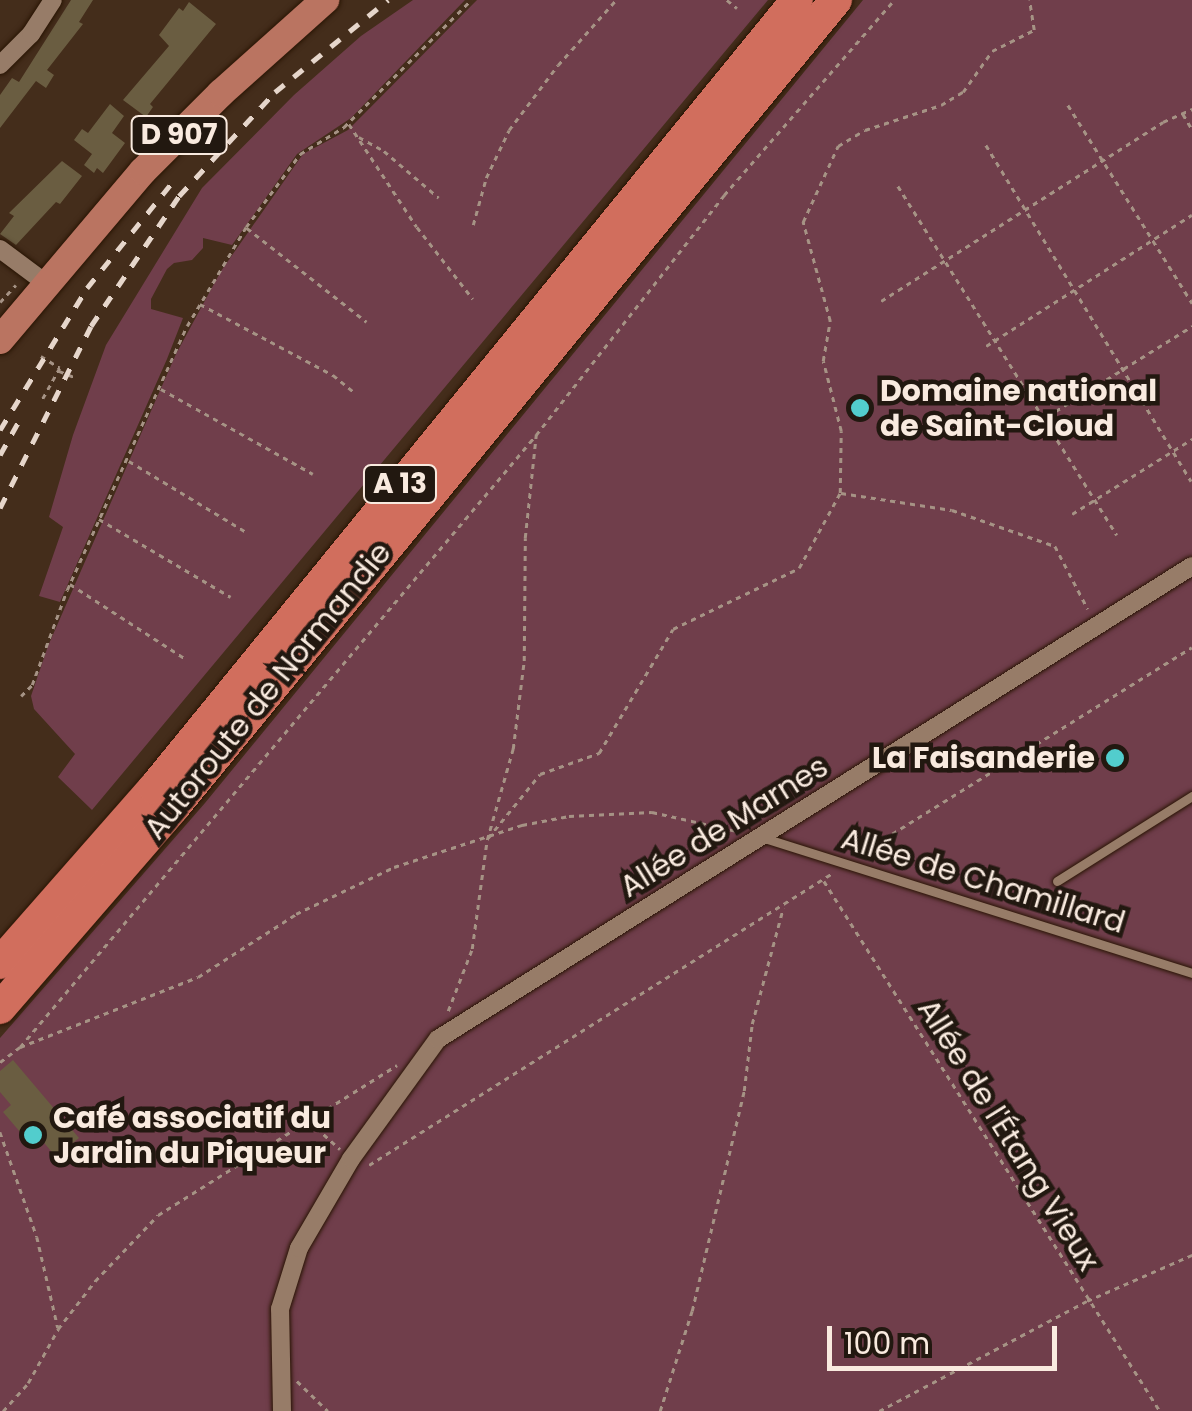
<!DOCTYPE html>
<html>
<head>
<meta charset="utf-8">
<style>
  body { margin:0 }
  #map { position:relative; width:1192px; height:1411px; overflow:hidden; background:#442d1b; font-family:Poppins,sans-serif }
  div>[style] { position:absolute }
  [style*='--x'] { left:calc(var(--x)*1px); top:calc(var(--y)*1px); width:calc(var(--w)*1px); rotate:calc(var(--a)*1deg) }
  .green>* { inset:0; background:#703e4b }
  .building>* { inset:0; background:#6a5d41 }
  .path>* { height:2.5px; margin-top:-1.25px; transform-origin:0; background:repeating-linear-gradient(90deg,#a69385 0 5px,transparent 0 10px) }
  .roads { filter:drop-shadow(0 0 2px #291504) drop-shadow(0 0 2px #291504) }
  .lane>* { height:9px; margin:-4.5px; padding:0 4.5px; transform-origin:4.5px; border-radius:4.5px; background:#977c68 }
  .street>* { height:18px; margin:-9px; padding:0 9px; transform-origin:9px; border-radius:9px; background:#977c68 }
  .primary>* { height:28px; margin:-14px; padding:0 14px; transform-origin:14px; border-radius:14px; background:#ba7461 }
  .highway>* { height:32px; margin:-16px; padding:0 16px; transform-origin:16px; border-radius:16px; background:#d16e5d }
  .rail>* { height:5px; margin-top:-2.5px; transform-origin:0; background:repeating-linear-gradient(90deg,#e6d6cb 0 12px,transparent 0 24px) }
  .dots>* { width:28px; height:28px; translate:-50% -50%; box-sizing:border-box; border:5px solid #221810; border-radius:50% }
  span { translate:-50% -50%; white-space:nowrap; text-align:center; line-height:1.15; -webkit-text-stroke:9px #221810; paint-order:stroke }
  .shield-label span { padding:2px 8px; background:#221810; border:2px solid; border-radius:8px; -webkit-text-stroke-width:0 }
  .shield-label { font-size:28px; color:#f9eadf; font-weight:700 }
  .poi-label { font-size:30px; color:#f9eadf; font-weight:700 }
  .left { translate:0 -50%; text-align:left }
  .right { translate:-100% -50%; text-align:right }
  .street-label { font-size:30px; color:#f9eadf }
  .scale { position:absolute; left:827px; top:1326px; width:230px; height:45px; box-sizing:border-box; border:5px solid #f9eadf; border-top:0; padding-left:12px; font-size:30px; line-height:35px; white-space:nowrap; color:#f9eadf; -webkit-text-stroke:8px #221810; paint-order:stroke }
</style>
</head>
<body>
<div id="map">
  <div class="green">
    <i style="clip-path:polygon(413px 0,465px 0,351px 118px,297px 154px,232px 245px,203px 238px,203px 248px,192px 260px,174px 263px,167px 269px,151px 299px,151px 309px,183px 318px,167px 359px,60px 602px,39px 596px,63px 527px,49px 517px,73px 435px,106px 345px,202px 188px,294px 95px,361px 36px)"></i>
    <i style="clip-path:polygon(477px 0,768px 0,92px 810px,58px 777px,75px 754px,34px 709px,31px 696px,48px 646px,176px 354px,221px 271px,303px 154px,348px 130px)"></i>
    <i style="clip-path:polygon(863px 0,1192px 0,1192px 1411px,0 1411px,0 1038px,205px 803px)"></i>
  </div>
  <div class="building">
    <i style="clip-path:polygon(71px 0,93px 0,79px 22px,83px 24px,47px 70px,54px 75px,46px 88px,36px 81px,0 128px,0 95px,12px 78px,19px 82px)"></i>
    <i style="clip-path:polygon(189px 2px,216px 24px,150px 104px,153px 107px,146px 117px,123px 100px,169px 46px,159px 35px,179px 8px,183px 11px)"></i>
    <i style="clip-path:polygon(110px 104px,124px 116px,112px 133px,125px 143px,103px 173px,97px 168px,94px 173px,84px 165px,92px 154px,74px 140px,82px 129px,88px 133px)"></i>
    <i style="clip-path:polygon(62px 161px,82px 176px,60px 204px,56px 202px,16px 245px,0 234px,14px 216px,9px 213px)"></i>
    <i style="clip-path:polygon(13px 1060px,79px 1138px,56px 1157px,35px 1132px,26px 1139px,3px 1112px,11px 1105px,0 1092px,0 1071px)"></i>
  </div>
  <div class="path">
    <i style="--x:727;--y:0;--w:13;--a:39"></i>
    <i style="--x:1068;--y:105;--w:234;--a:57.9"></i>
    <i style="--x:1183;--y:114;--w:17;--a:59"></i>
    <i style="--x:349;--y:124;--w:123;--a:56.6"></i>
    <i style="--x:417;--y:227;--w:91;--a:52.1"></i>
    <i style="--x:359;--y:137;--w:29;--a:29"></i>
    <i style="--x:384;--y:151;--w:72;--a:40.5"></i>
    <i style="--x:986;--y:145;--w:394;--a:58.6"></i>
    <i style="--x:898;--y:186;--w:412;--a:57.9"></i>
    <i style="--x:473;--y:225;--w:49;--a:-74.5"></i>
    <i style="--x:486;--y:178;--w:53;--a:-64.4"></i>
    <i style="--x:509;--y:130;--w:81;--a:-53"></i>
    <i style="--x:558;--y:65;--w:87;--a:-48.3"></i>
    <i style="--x:247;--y:228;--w:152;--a:38.1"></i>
    <i style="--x:881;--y:301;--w:334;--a:-32.4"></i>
    <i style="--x:1163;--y:122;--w:32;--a:-24"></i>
    <i style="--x:0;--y:302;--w:23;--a:-47"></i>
    <i style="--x:200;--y:304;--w:151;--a:28.1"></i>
    <i style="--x:333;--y:375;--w:26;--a:39"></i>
    <i style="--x:986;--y:346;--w:244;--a:-32.5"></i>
    <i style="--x:41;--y:356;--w:22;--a:32"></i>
    <i style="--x:60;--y:368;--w:39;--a:119"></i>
    <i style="--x:59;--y:371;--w:18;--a:22"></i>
    <i style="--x:161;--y:389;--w:174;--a:29.2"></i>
    <i style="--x:1030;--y:427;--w:191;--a:-31.9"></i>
    <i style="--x:129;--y:461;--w:139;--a:31.2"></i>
    <i style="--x:841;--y:493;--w:112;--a:8.7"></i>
    <i style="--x:952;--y:510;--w:109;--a:19.3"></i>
    <i style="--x:1055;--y:546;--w:71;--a:62.4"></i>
    <i style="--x:1072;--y:514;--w:142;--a:-32"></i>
    <i style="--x:99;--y:519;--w:153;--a:30.6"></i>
    <i style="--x:70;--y:584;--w:138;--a:32.9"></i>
    <i style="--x:21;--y:696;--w:16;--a:-45"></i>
    <i style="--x:32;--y:685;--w:101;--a:-69.8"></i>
    <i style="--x:67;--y:590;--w:290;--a:-65.6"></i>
    <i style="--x:187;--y:326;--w:115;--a:-59.2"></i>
    <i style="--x:246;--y:227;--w:91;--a:-53.5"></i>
    <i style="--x:300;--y:154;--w:52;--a:-31.5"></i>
    <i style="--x:344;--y:127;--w:180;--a:-45"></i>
    <i style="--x:488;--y:838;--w:82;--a:-50.9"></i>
    <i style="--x:540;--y:774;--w:63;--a:-19.6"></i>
    <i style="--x:599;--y:753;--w:144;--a:-59.2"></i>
    <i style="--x:673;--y:629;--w:140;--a:-25.8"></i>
    <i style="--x:799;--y:568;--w:85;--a:-61.3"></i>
    <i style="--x:840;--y:493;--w:62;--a:-89.1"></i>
    <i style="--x:841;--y:431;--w:72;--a:-104.4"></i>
    <i style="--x:823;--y:361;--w:41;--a:-80.1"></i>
    <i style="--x:830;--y:321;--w:103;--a:-105.3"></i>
    <i style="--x:803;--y:222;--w:84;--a:-65.3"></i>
    <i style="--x:838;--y:146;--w:31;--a:-31"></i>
    <i style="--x:865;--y:130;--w:80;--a:-18.2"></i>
    <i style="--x:941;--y:105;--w:26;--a:-31"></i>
    <i style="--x:963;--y:92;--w:50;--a:-54.7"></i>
    <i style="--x:992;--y:51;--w:47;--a:-26.6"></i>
    <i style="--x:1034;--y:30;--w:30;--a:-99"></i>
    <i style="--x:858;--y:855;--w:393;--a:-31.9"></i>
    <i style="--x:824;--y:881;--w:628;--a:57.63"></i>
    <i style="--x:448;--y:1011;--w:66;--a:-68.8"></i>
    <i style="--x:472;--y:949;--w:110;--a:-82.2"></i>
    <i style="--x:487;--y:840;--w:95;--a:-74.1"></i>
    <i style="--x:513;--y:749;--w:89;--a:-82.9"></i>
    <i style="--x:524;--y:661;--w:123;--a:-89.5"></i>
    <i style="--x:525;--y:538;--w:104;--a:-83.9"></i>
    <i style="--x:20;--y:1047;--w:800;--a:-49.86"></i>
    <i style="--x:536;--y:435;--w:305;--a:-51.9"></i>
    <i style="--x:724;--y:195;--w:259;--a:-48.9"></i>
    <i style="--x:0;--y:1062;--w:25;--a:-37"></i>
    <i style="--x:20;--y:1047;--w:191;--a:-21.5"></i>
    <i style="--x:198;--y:977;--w:117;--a:-32.7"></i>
    <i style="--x:296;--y:914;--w:109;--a:-25.6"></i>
    <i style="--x:394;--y:867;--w:135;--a:-18.2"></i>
    <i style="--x:522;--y:825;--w:48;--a:-10.8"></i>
    <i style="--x:569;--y:816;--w:83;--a:-2.8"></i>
    <i style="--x:652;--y:812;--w:86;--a:12.7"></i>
    <i style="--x:309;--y:1121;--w:42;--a:42.1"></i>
    <i style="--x:0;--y:1132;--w:111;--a:70.6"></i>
    <i style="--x:37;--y:1237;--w:93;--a:77"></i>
    <i style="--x:369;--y:1165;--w:546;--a:-32.21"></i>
    <i style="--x:297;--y:1381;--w:43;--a:44.1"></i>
    <i style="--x:3;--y:1411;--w:38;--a:-48"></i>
    <i style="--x:28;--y:1383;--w:62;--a:-60.9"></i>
    <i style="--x:58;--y:1329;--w:61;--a:-52.4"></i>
    <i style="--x:95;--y:1281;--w:91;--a:-46.3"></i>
    <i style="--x:158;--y:1215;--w:282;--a:-32.1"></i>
    <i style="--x:660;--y:1411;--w:105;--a:-72.3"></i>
    <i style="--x:692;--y:1311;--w:226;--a:-76.7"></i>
    <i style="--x:744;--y:1091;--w:67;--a:-83.2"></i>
    <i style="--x:752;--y:1024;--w:120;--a:-75"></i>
    <i style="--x:879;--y:1411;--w:235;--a:-27.9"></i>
    <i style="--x:1087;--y:1301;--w:115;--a:-23.7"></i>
  </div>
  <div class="roads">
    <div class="lane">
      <i style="--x:761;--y:837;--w:452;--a:17.5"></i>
      <i style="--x:1057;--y:881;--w:160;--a:-32.2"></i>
    </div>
    <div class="street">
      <i style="--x:0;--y:65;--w:44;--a:-45"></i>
      <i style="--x:31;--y:34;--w:40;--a:-57.1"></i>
      <i style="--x:0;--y:249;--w:59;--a:36.7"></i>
      <i style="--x:282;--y:1411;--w:102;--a:-91.1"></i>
      <i style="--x:280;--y:1309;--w:64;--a:-72.7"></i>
      <i style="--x:299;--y:1248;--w:103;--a:-59.7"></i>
      <i style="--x:351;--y:1159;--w:148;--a:-54.1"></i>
      <i style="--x:438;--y:1039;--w:890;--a:-32.1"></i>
    </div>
    <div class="primary">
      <i style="--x:0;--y:340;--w:221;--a:-49.8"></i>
      <i style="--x:143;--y:171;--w:110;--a:-45"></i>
      <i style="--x:221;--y:93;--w:140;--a:-41.8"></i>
    </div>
    <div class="highway">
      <i style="--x:0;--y:963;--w:233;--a:-48.7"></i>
      <i style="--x:154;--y:788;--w:1017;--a:-50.79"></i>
      <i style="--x:0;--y:1008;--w:266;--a:-49.1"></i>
      <i style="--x:174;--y:807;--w:1044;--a:-50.64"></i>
    </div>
  </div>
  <div class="rail">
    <i style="--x:0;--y:430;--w:167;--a:-58.5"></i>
    <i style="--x:87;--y:288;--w:134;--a:-51.1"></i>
    <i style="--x:0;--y:455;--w:41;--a:-60.9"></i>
    <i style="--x:0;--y:508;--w:203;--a:-63.4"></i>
    <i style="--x:91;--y:326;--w:157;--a:-55.9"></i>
    <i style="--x:179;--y:196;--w:142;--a:-47.3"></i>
    <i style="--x:275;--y:92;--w:146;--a:-39.2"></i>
  </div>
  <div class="dots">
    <i style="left:860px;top:408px;background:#52cdcd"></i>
    <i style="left:1115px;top:758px;background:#52cdcd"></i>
    <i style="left:33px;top:1135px;background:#52cdcd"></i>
  </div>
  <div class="shield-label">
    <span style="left:179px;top:135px">D 907</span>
    <span style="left:400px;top:484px">A 13</span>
  </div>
  <div class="poi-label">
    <span class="left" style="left:880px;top:408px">Domaine national<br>de Saint-Cloud</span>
    <span class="right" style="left:1095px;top:758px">La Faisanderie</span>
    <span class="left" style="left:53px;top:1135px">Café associatif du<br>Jardin du Piqueur</span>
  </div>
  <div class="street-label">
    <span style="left:268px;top:691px;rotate:-51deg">Autoroute de Normandie</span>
    <span style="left:724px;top:827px;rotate:-32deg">Allée de Marnes</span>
    <span style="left:983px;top:881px;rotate:17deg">Allée de Chamillard</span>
    <span style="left:1008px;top:1135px;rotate:58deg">Allée de l'Étang Vieux</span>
  </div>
  <div class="scale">100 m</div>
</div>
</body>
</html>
